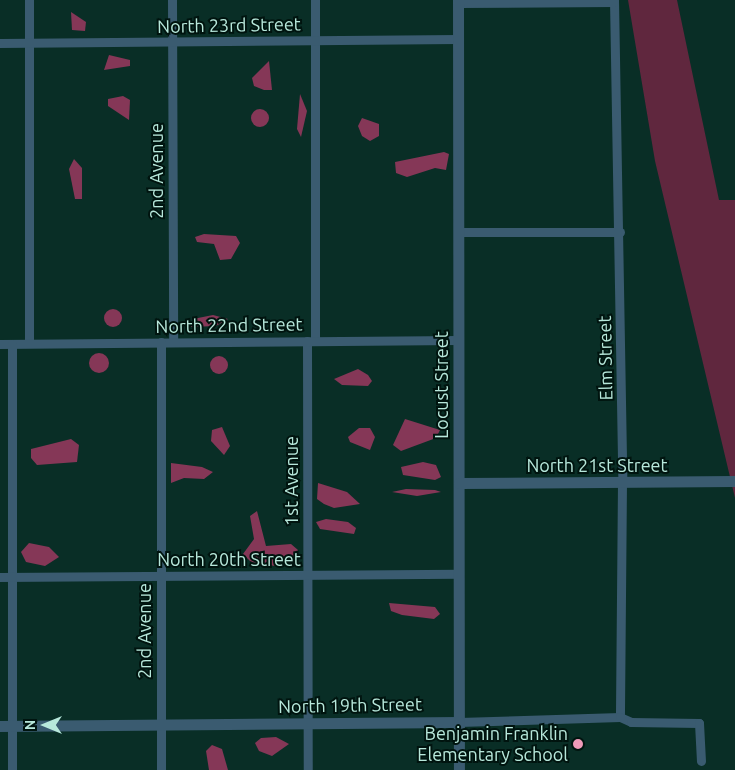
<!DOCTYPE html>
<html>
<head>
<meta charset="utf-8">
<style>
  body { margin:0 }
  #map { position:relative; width:735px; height:770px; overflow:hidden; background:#092e26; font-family:Ubuntu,sans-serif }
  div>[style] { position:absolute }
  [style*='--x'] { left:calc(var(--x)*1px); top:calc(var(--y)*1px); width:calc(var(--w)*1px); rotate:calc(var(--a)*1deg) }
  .green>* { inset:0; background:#60273e }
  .forest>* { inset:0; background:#853757 }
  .round { border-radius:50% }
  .minor>* { height:9px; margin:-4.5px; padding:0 4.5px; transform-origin:4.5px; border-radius:4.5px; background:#3a5b70 }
  .tertiary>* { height:11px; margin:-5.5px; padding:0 5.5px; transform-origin:5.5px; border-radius:5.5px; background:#3a5b70 }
  .dots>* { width:14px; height:14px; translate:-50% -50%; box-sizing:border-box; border:2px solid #00140f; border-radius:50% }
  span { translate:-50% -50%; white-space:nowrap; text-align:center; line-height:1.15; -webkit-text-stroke:4px #00140f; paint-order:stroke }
  .street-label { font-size:18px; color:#b7e8db }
  .poi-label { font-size:18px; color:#b7e8db }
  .right { translate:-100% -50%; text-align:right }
  .north { position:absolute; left:20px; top:700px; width:50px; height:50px; -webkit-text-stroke:4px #00140f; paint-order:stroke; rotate:270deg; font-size:14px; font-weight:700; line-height:20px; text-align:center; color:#b7e8db }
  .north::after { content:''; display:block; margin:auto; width:18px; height:22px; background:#b7e8db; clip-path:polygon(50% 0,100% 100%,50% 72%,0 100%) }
</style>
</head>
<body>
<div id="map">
  <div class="green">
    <i style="clip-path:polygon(628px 0,677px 0,719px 200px,735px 200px,735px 498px,655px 161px)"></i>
  </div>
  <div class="forest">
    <i style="clip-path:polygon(71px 12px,86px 22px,85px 31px,72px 30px)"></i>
    <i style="clip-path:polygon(109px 55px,130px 60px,130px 66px,104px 70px)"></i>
    <i style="clip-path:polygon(269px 61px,272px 90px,264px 90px,254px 86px,252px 78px)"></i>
    <i style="clip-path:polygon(300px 94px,307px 111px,301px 137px,297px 129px)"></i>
    <i style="clip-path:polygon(123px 96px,130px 100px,129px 120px,108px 106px,108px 99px)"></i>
    <i class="round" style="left:251px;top:109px;width:18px;height:18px"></i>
    <i style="clip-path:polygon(362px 118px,379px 124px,379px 136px,370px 141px,362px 136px,358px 126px)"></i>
    <i style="clip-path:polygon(444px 152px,449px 154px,446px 170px,435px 168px,407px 177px,396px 173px,395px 162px)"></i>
    <i style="clip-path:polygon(74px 159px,82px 168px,82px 199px,75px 199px,69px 169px)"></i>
    <i style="clip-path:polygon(204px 234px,236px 236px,240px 243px,231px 259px,220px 260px,214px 244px,197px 242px,195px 237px)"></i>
    <i class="round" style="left:104px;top:309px;width:18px;height:18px"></i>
    <i style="clip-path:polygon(213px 315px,228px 319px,216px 326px,191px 327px,193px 319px)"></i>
    <i class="round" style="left:89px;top:353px;width:20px;height:20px"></i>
    <i class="round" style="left:210px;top:356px;width:18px;height:18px"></i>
    <i style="clip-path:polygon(358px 369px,368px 375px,372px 381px,368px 386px,342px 385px,334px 379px)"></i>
    <i style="clip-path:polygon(405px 419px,440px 430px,436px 438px,401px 451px,393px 445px)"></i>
    <i style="clip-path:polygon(222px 427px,230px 446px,224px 455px,211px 441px,212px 430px)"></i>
    <i style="clip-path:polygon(359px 428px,370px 428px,375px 437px,370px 450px,350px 442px,348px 437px)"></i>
    <i style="clip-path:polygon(71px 439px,79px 445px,77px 462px,37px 465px,31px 458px,31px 449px)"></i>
    <i style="clip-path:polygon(423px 462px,436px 465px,441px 477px,435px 480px,403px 475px,401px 467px)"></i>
    <i style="clip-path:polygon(171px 463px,202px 467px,213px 472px,204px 479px,184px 478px,171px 483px)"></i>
    <i style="clip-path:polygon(318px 483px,347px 492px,360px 504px,334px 508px,324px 504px,317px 499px)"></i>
    <i style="clip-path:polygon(406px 489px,435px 490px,441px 492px,417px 496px,392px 492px)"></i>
    <i style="clip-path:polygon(257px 511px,266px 546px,291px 544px,298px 550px,296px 557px,275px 566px,251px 562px,243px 554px,254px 539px,250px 516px)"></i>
    <i style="clip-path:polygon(326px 519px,348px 522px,356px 528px,354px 534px,320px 529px,316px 522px)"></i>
    <i style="clip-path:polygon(29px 543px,49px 547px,59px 557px,45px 566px,26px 562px,21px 552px)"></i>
    <i style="clip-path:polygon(389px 603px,435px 607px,440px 614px,434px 619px,402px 615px,391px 611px)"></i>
    <i style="clip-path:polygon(276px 737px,289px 744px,272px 756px,259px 751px,255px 743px,261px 738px)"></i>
    <i style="clip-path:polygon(212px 745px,222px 749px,228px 770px,209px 770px,206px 751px)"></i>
  </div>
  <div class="minor">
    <i style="--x:29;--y:0;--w:343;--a:90"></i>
    <i style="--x:172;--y:0;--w:342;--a:89.8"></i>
    <i style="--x:315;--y:0;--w:341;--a:90"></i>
    <i style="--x:614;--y:0;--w:482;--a:89"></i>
    <i style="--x:622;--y:482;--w:235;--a:90.5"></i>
    <i style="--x:458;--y:3;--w:156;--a:-0.4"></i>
    <i style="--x:0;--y:43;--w:458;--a:-0.5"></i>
    <i style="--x:458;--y:232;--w:162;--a:0"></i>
    <i style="--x:307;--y:341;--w:429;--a:89.9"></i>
    <i style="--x:0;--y:344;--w:458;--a:-0.5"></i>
    <i style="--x:12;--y:344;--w:426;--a:90"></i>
    <i style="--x:0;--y:577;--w:459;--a:-0.4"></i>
    <i style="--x:459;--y:722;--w:161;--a:-1.8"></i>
    <i style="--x:620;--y:717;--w:12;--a:24"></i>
    <i style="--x:631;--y:722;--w:68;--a:0.8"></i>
    <i style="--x:699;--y:723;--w:38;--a:87"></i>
    <i style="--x:161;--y:770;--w:428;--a:-90"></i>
  </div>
  <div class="tertiary">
    <i style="--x:458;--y:0;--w:770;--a:89.93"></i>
    <i style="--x:459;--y:483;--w:276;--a:-0.4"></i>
    <i style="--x:0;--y:726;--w:459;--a:-0.5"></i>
  </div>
  <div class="dots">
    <i style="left:578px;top:744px;background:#ef9ab9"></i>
  </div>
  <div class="street-label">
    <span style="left:229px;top:25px;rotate:-1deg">North 23rd Street</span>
    <span style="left:156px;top:171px;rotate:-90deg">2nd Avenue</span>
    <span style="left:229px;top:325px;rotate:-1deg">North 22nd Street</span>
    <span style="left:605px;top:358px;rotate:-91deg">Elm Street</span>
    <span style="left:441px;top:385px;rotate:-90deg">Locust Street</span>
    <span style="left:597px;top:465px">North 21st Street</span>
    <span style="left:291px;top:481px;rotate:-90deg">1st Avenue</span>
    <span style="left:229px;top:559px">North 20th Street</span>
    <span style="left:144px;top:631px;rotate:-90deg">2nd Avenue</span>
    <span style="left:350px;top:705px;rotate:-1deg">North 19th Street</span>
  </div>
  <div class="poi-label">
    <span class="right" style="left:568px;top:744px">Benjamin Franklin<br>Elementary School</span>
  </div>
  <div class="north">N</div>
</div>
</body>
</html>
